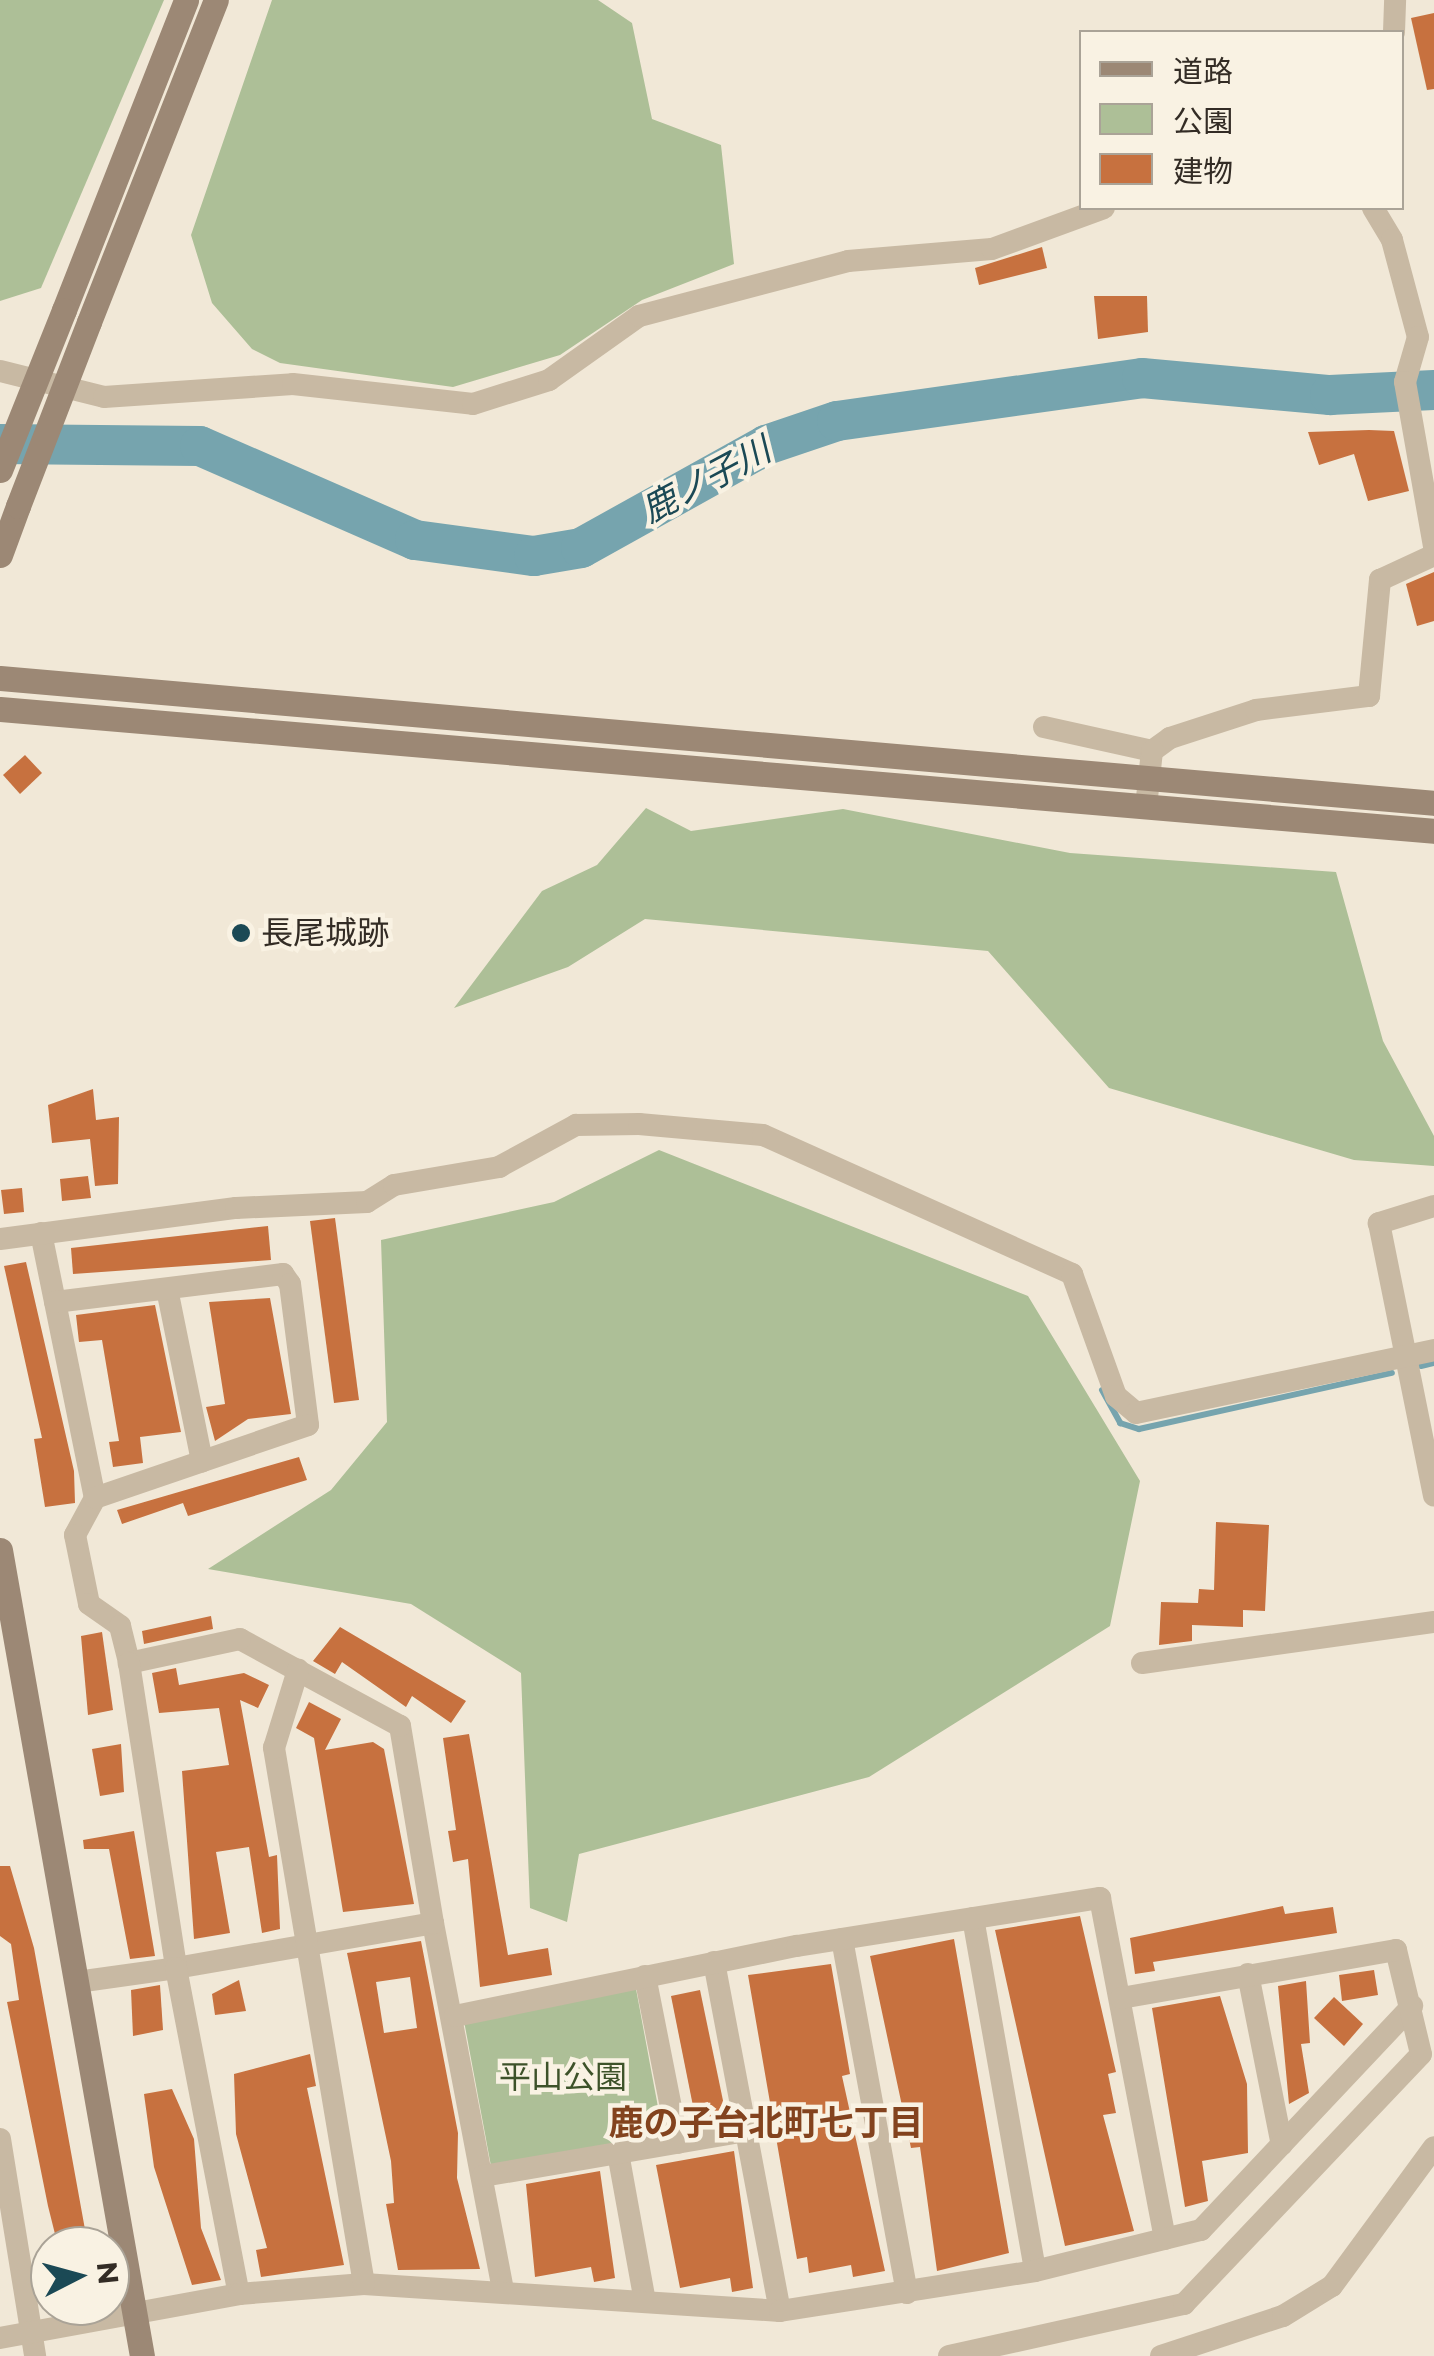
<!DOCTYPE html>
<html>
<head>
<meta charset="utf-8">
<style>
  body { margin:0 }
  #map { position:relative; width:1434px; height:2356px; overflow:hidden; background:#f1e8d7; font-family:Montserrat,"Noto Sans JP",sans-serif }
  div>[style] { position:absolute }
  [style*='--x'] { left:calc(var(--x)*1px); top:calc(var(--y)*1px); width:calc(var(--w)*1px); rotate:calc(var(--a)*1deg) }
  .green>* { inset:0; background:#adbf97 }
  .stream>* { height:6px; margin:-3px; padding:0 3px; transform-origin:3px; border-radius:3px; background:#76a4ae }
  .river>* { height:40px; margin:-20px; padding:0 20px; transform-origin:20px; border-radius:20px; background:#76a4ae }
  .building>* { inset:0; background:#c7713f }
  .street>* { height:22px; margin:-11px; padding:0 11px; transform-origin:11px; border-radius:11px; background:#c8b9a3 }
  .secondary>* { height:25px; margin:-12.5px; padding:0 12.5px; transform-origin:12.5px; border-radius:12.5px; background:#9c8875 }
  .secondary-bridge>* { height:25px; margin:-12.5px; padding:0 12.5px; transform-origin:12.5px; border-radius:12.5px; background:#9c8875 }
  .dots>* { width:28px; height:28px; translate:-50% -50%; box-sizing:border-box; border:5px solid #f9f2e3; border-radius:50% }
  span { translate:-50% -50%; white-space:nowrap; text-align:center; line-height:1.15; -webkit-text-stroke:9px #f9f2e3; paint-order:stroke }
  .poi-label { font-size:32px; color:#332c25 }
  .left { translate:0 -50%; text-align:left }
  .park-label { font-size:32px; color:#3d5229 }
  .water-label { font-size:35px; color:#1b4955; font-style:italic }
  .neighbourhood-label { font-size:35px; color:#83431e; font-weight:700 }
  .legend { position:absolute; left:1079px; top:30px; width:325px; height:180px; box-sizing:border-box; background:#f9f2e3; border:2px solid #aaa397; margin:0; padding:12px 18px; list-style:none; font-size:30px; color:#332c25 }
  .legend li { display:flex; align-items:center; gap:20px; height:50px }
  .legend b { width:50px; border:2px solid #aaa397 }
  .north { position:absolute; left:30px; top:2226px; width:100px; height:100px; box-sizing:border-box; background:#f9f2e3; border:2px solid #aaa397; border-radius:50%; rotate:84deg; font-size:28px; font-weight:700; line-height:40px; text-align:center; color:#332c25 }
  .north::after { content:''; display:block; margin:auto; width:35px; height:45px; background:#1b4955; clip-path:polygon(50% 0,100% 100%,50% 72%,0 100%) }
</style>
</head>
<body>
<div id="map">
  <div class="green">
    <i style="clip-path:polygon(0 0,164px 0,41px 288px,0 301px)"></i>
    <i style="clip-path:polygon(272px 0,598px 0,632px 23px,652px 119px,721px 145px,734px 264px,642px 300px,560px 355px,453px 387px,280px 363px,252px 349px,212px 303px,191px 235px)"></i>
    <i style="clip-path:polygon(646px 808px,691px 831px,843px 809px,1070px 853px,1336px 872px,1383px 1041px,1434px 1136px,1434px 1166px,1354px 1160px,1109px 1088px,988px 951px,645px 919px,568px 967px,454px 1008px,542px 891px,597px 865px)"></i>
    <i style="clip-path:polygon(659px 1150px,1028px 1296px,1140px 1481px,1110px 1626px,869px 1777px,579px 1854px,567px 1922px,530px 1908px,521px 1673px,411px 1604px,208px 1569px,331px 1490px,387px 1422px,381px 1240px,554px 1202px)"></i>
    <i style="clip-path:polygon(636px 1989px,663px 2134px,491px 2166px,464px 2021px)"></i>
  </div>
  <div class="stream">
    <i style="--x:1421;--y:1366;--w:13;--a:-13"></i>
    <i style="--x:1102;--y:1390;--w:38;--a:61"></i>
    <i style="--x:1120;--y:1423;--w:20;--a:18"></i>
    <i style="--x:1139;--y:1429;--w:259;--a:-12.5"></i>
  </div>
  <div class="river">
    <i style="--x:0;--y:444;--w:200;--a:0.6"></i>
    <i style="--x:200;--y:446;--w:235;--a:23.6"></i>
    <i style="--x:415;--y:540;--w:120;--a:7.7"></i>
    <i style="--x:534;--y:556;--w:48;--a:-9.7"></i>
    <i style="--x:581;--y:548;--w:212;--a:-29.1"></i>
    <i style="--x:766;--y:445;--w:75;--a:-18.7"></i>
    <i style="--x:837;--y:421;--w:308;--a:-8"></i>
    <i style="--x:1142;--y:378;--w:189;--a:5.2"></i>
    <i style="--x:1330;--y:395;--w:104;--a:-2.8"></i>
  </div>
  <div class="building">
    <i style="clip-path:polygon(1434px 13px,1434px 89px,1427px 90px,1411px 18px)"></i>
    <i style="clip-path:polygon(1042px 247px,1047px 268px,979px 285px,975px 268px)"></i>
    <i style="clip-path:polygon(1094px 296px,1147px 296px,1148px 332px,1098px 339px)"></i>
    <i style="clip-path:polygon(1369px 430px,1394px 431px,1409px 491px,1368px 501px,1354px 454px,1319px 465px,1308px 432px)"></i>
    <i style="clip-path:polygon(1434px 572px,1434px 621px,1417px 626px,1406px 584px)"></i>
    <i style="clip-path:polygon(25px 755px,42px 773px,20px 794px,3px 775px)"></i>
    <i style="clip-path:polygon(93px 1089px,96px 1120px,119px 1117px,118px 1184px,95px 1186px,90px 1139px,52px 1143px,48px 1105px)"></i>
    <i style="clip-path:polygon(88px 1176px,91px 1198px,62px 1201px,60px 1179px)"></i>
    <i style="clip-path:polygon(22px 1188px,24px 1212px,4px 1214px,1px 1190px)"></i>
    <i style="clip-path:polygon(335px 1218px,359px 1400px,334px 1403px,310px 1221px)"></i>
    <i style="clip-path:polygon(268px 1226px,271px 1260px,73px 1274px,71px 1248px)"></i>
    <i style="clip-path:polygon(26px 1262px,74px 1471px,75px 1503px,45px 1507px,34px 1439px,42px 1438px,4px 1266px)"></i>
    <i style="clip-path:polygon(270px 1298px,291px 1414px,248px 1419px,215px 1441px,206px 1407px,225px 1404px,209px 1302px)"></i>
    <i style="clip-path:polygon(155px 1305px,181px 1432px,140px 1437px,143px 1463px,113px 1467px,109px 1442px,119px 1441px,102px 1340px,79px 1342px,76px 1315px)"></i>
    <i style="clip-path:polygon(299px 1457px,307px 1480px,188px 1516px,183px 1503px,122px 1524px,117px 1510px)"></i>
    <i style="clip-path:polygon(1216px 1522px,1269px 1525px,1265px 1611px,1243px 1610px,1243px 1627px,1192px 1625px,1192px 1641px,1159px 1645px,1161px 1602px,1198px 1603px,1199px 1589px,1214px 1590px)"></i>
    <i style="clip-path:polygon(211px 1616px,213px 1629px,144px 1644px,142px 1631px)"></i>
    <i style="clip-path:polygon(340px 1627px,466px 1701px,451px 1723px,412px 1696px,406px 1707px,342px 1662px,335px 1674px,313px 1661px)"></i>
    <i style="clip-path:polygon(102px 1632px,113px 1710px,88px 1715px,81px 1636px)"></i>
    <i style="clip-path:polygon(176px 1668px,179px 1685px,244px 1673px,269px 1685px,258px 1708px,240px 1700px,269px 1857px,277px 1855px,280px 1929px,262px 1933px,249px 1847px,216px 1852px,230px 1933px,194px 1939px,182px 1771px,229px 1765px,219px 1708px,159px 1713px,152px 1673px)"></i>
    <i style="clip-path:polygon(309px 1702px,341px 1719px,325px 1750px,373px 1742px,384px 1749px,414px 1904px,343px 1912px,314px 1738px,296px 1728px)"></i>
    <i style="clip-path:polygon(469px 1734px,508px 1955px,548px 1948px,552px 1975px,480px 1987px,468px 1859px,453px 1862px,448px 1831px,456px 1830px,443px 1738px)"></i>
    <i style="clip-path:polygon(121px 1744px,124px 1792px,100px 1796px,92px 1749px)"></i>
    <i style="clip-path:polygon(134px 1831px,155px 1956px,130px 1959px,109px 1849px,84px 1849px,83px 1840px)"></i>
    <i style="clip-path:polygon(0 1866px,10px 1866px,34px 1948px,88px 2246px,58px 2246px,48px 2206px,7px 2002px,19px 2000px,11px 1944px,0 1936px)"></i>
    <i style="clip-path:polygon(1283px 1906px,1285px 1914px,1333px 1907px,1337px 1933px,1153px 1962px,1155px 1971px,1135px 1974px,1130px 1938px)"></i>
    <i style="clip-path:polygon(1080px 1916px,1116px 2072px,1108px 2074px,1116px 2113px,1103px 2115px,1134px 2231px,1065px 2246px,995px 1930px)"></i>
    <i style="clip-path:polygon(954px 1939px,1009px 2253px,937px 2271px,920px 2147px,911px 2148px,870px 1956px)"></i>
    <i style="clip-path:polygon(evenodd,421px 1941px,458px 2133px,457px 2178px,480px 2269px,398px 2270px,386px 2204px,394px 2203px,391px 2161px,347px 1953px,421px 1941px,410px 1977px,417px 2028px,384px 2033px,376px 1982px,410px 1977px)"></i>
    <i style="clip-path:polygon(831px 1964px,850px 2074px,842px 2076px,885px 2271px,853px 2277px,851px 2265px,809px 2273px,807px 2257px,797px 2259px,748px 1975px)"></i>
    <i style="clip-path:polygon(1374px 1970px,1378px 1995px,1342px 2001px,1339px 1975px)"></i>
    <i style="clip-path:polygon(239px 1980px,246px 2011px,215px 2015px,212px 1994px)"></i>
    <i style="clip-path:polygon(1306px 1981px,1310px 2043px,1301px 2044px,1309px 2093px,1289px 2104px,1278px 1986px)"></i>
    <i style="clip-path:polygon(160px 1985px,163px 2030px,133px 2036px,131px 1990px)"></i>
    <i style="clip-path:polygon(700px 1990px,726px 2115px,696px 2121px,671px 1996px)"></i>
    <i style="clip-path:polygon(1220px 1996px,1247px 2084px,1248px 2153px,1202px 2161px,1208px 2201px,1185px 2207px,1152px 2008px)"></i>
    <i style="clip-path:polygon(1334px 1997px,1363px 2024px,1344px 2046px,1314px 2018px)"></i>
    <i style="clip-path:polygon(310px 2054px,316px 2086px,307px 2088px,344px 2265px,261px 2277px,256px 2250px,267px 2248px,236px 2134px,234px 2074px)"></i>
    <i style="clip-path:polygon(172px 2089px,194px 2139px,201px 2228px,221px 2280px,192px 2285px,154px 2167px,144px 2094px)"></i>
    <i style="clip-path:polygon(734px 2151px,753px 2288px,732px 2292px,730px 2278px,680px 2288px,656px 2165px)"></i>
    <i style="clip-path:polygon(600px 2171px,615px 2278px,594px 2282px,591px 2267px,535px 2277px,526px 2184px)"></i>
  </div>
  <div class="street">
    <i style="--x:1394;--y:32;--w:32;--a:-88"></i>
    <i style="--x:1373;--y:208;--w:37;--a:59"></i>
    <i style="--x:1392;--y:240;--w:100;--a:75"></i>
    <i style="--x:1418;--y:337;--w:47;--a:106.1"></i>
    <i style="--x:1405;--y:382;--w:168;--a:80"></i>
    <i style="--x:0;--y:371;--w:107;--a:14"></i>
    <i style="--x:104;--y:397;--w:189;--a:-3.9"></i>
    <i style="--x:293;--y:384;--w:181;--a:6.3"></i>
    <i style="--x:473;--y:404;--w:80;--a:-17.5"></i>
    <i style="--x:549;--y:380;--w:110;--a:-35.4"></i>
    <i style="--x:639;--y:316;--w:216;--a:-14.7"></i>
    <i style="--x:848;--y:261;--w:144;--a:-4.8"></i>
    <i style="--x:992;--y:249;--w:119;--a:-20.1"></i>
    <i style="--x:1044;--y:727;--w:111;--a:12.5"></i>
    <i style="--x:1146;--y:807;--w:56;--a:-83.9"></i>
    <i style="--x:1152;--y:751;--w:22;--a:-36"></i>
    <i style="--x:1170;--y:738;--w:90;--a:-18"></i>
    <i style="--x:1256;--y:710;--w:114;--a:-7.1"></i>
    <i style="--x:1369;--y:696;--w:117;--a:-84.6"></i>
    <i style="--x:1380;--y:580;--w:60;--a:-24.8"></i>
    <i style="--x:1434;--y:1206;--w:58;--a:162.8"></i>
    <i style="--x:1379;--y:1223;--w:278;--a:78.6"></i>
    <i style="--x:41;--y:1233;--w:270;--a:78.5"></i>
    <i style="--x:95;--y:1498;--w:42;--a:118.4"></i>
    <i style="--x:75;--y:1535;--w:70;--a:78.5"></i>
    <i style="--x:89;--y:1604;--w:38;--a:35"></i>
    <i style="--x:120;--y:1626;--w:38;--a:76"></i>
    <i style="--x:0;--y:1239;--w:238;--a:-7.5"></i>
    <i style="--x:236;--y:1208;--w:131;--a:-2.6"></i>
    <i style="--x:367;--y:1202;--w:32;--a:-32"></i>
    <i style="--x:394;--y:1185;--w:107;--a:-9.7"></i>
    <i style="--x:499;--y:1167;--w:88;--a:-28.6"></i>
    <i style="--x:576;--y:1125;--w:63;--a:-0.9"></i>
    <i style="--x:639;--y:1124;--w:124;--a:5.1"></i>
    <i style="--x:763;--y:1135;--w:339;--a:24.2"></i>
    <i style="--x:1072;--y:1274;--w:130;--a:70.2"></i>
    <i style="--x:1116;--y:1396;--w:26;--a:40"></i>
    <i style="--x:1136;--y:1413;--w:305;--a:-11.9"></i>
    <i style="--x:167;--y:1289;--w:176;--a:78.5"></i>
    <i style="--x:55;--y:1302;--w:230;--a:-7"></i>
    <i style="--x:283;--y:1274;--w:12;--a:55"></i>
    <i style="--x:290;--y:1284;--w:142;--a:82.7"></i>
    <i style="--x:308;--y:1425;--w:225;--a:161.1"></i>
    <i style="--x:1142;--y:1663;--w:295;--a:-8"></i>
    <i style="--x:973;--y:1918;--w:358;--a:80"></i>
    <i style="--x:433;--y:1923;--w:369;--a:79.2"></i>
    <i style="--x:842;--y:1939;--w:360;--a:79.6"></i>
    <i style="--x:714;--y:1962;--w:355;--a:79.3"></i>
    <i style="--x:1248;--y:1974;--w:174;--a:78.8"></i>
    <i style="--x:645;--y:1976;--w:170;--a:78.8"></i>
    <i style="--x:77;--y:1982;--w:100;--a:-8"></i>
    <i style="--x:176;--y:1968;--w:261;--a:-9.9"></i>
    <i style="--x:433;--y:1923;--w:200;--a:-99.5"></i>
    <i style="--x:400;--y:1726;--w:182;--a:-151.5"></i>
    <i style="--x:240;--y:1639;--w:114;--a:167.8"></i>
    <i style="--x:129;--y:1663;--w:309;--a:81.2"></i>
    <i style="--x:176;--y:1968;--w:332;--a:79.1"></i>
    <i style="--x:455;--y:2016;--w:349;--a:-11.6"></i>
    <i style="--x:797;--y:1946;--w:307;--a:-9"></i>
    <i style="--x:1100;--y:1898;--w:347;--a:79.2"></i>
    <i style="--x:0;--y:2139;--w:220;--a:80.8"></i>
    <i style="--x:618;--y:2153;--w:145;--a:79.7"></i>
    <i style="--x:483;--y:2176;--w:267;--a:-9.7"></i>
    <i style="--x:364;--y:2284;--w:417;--a:3.7"></i>
    <i style="--x:780;--y:2311;--w:258;--a:-8.9"></i>
    <i style="--x:1035;--y:2271;--w:171;--a:-13.9"></i>
    <i style="--x:1201;--y:2230;--w:308;--a:-46.7"></i>
    <i style="--x:0;--y:2338;--w:243;--a:-10.4"></i>
    <i style="--x:239;--y:2294;--w:125;--a:-4.6"></i>
    <i style="--x:364;--y:2284;--w:544;--a:-99.53"></i>
    <i style="--x:274;--y:1748;--w:82;--a:-72.9"></i>
    <i style="--x:949;--y:2356;--w:241;--a:-12.5"></i>
    <i style="--x:1184;--y:2304;--w:344;--a:-46.5"></i>
    <i style="--x:1421;--y:2054;--w:107;--a:-103.5"></i>
    <i style="--x:1396;--y:1950;--w:279;--a:170.1"></i>
    <i style="--x:1161;--y:2356;--w:128;--a:-18.2"></i>
    <i style="--x:1283;--y:2316;--w:57;--a:-31.5"></i>
    <i style="--x:1332;--y:2286;--w:172;--a:-53.7"></i>
  </div>
  <div class="secondary">
    <i style="--x:64;--y:310;--w:333;--a:-68.5"></i>
    <i style="--x:89;--y:322;--w:346;--a:-68.5"></i>
    <i style="--x:0;--y:555;--w:52;--a:-69.8"></i>
    <i style="--x:0;--y:678;--w:1439;--a:4.98"></i>
    <i style="--x:0;--y:709;--w:1439;--a:4.86"></i>
    <i style="--x:0;--y:1550;--w:818;--a:80.01"></i>
  </div>
  <div class="secondary-bridge">
    <i style="--x:0;--y:470;--w:172;--a:-68.2"></i>
    <i style="--x:18;--y:506;--w:197;--a:-68.9"></i>
  </div>
  <div class="dots">
    <i style="left:241px;top:933px;background:#1b4955"></i>
  </div>
  <div class="poi-label">
    <span class="left" style="left:261px;top:933px">長尾城跡</span>
  </div>
  <div class="park-label">
    <span style="left:563px;top:2077px">平山公園</span>
  </div>
  <div class="water-label">
    <span style="left:706px;top:480px;rotate:-28deg">鹿ノ子川</span>
  </div>
  <div class="neighbourhood-label">
    <span style="left:766px;top:2123px">鹿の子台北町七丁目</span>
  </div>
  <ul class="legend">
  <li><b style="height:12px;background:#9c8875"></b>道路</li>
  <li><b style="height:28px;background:#adbf97"></b>公園</li>
  <li><b style="height:28px;background:#c7713f"></b>建物</li>
  </ul>
  <div class="north">N</div>
</div>
</body>
</html>
